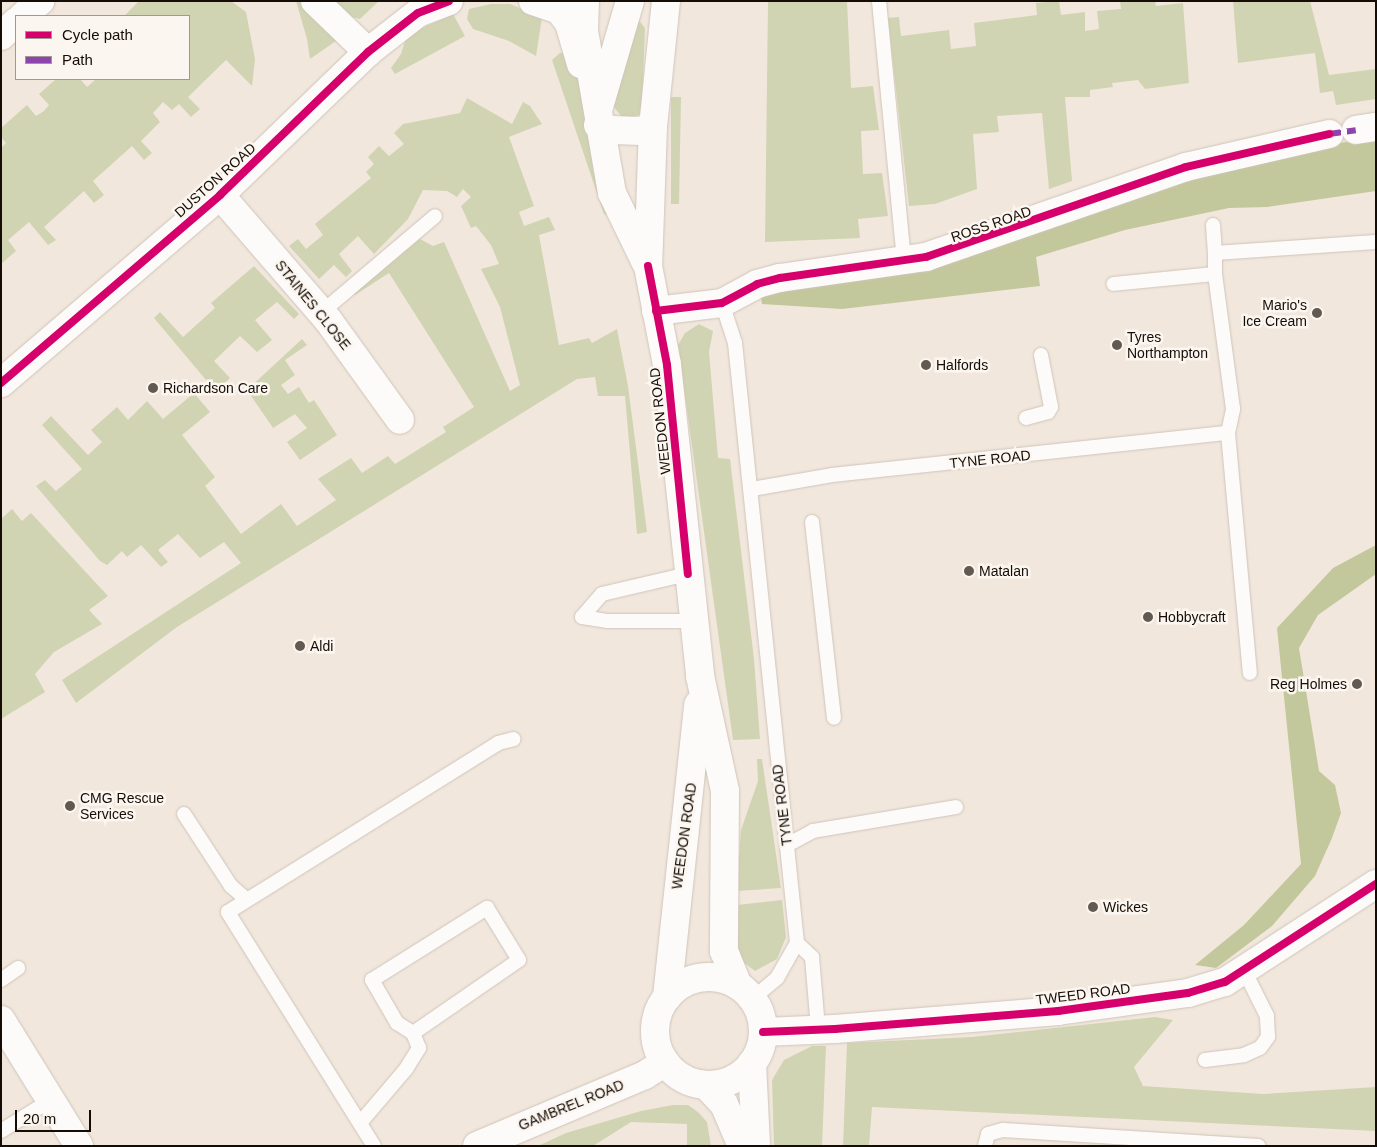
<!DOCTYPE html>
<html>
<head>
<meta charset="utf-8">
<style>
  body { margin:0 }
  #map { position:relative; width:1377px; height:1147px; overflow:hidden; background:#f2e7dc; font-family:Arial,sans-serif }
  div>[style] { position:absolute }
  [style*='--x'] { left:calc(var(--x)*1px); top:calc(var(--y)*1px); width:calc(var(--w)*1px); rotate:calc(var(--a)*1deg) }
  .green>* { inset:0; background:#d0d4b2 }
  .forest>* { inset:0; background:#c2c89b }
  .roads { filter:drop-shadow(0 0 1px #cec4ba) drop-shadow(0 0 1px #cec4ba) }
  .lane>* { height:14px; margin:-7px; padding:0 7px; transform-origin:7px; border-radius:7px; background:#fdfbfa }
  .street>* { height:28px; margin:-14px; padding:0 14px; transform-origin:14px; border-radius:14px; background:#fdfbfa }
  .secondary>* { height:28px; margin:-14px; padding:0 14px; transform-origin:14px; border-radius:14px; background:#fdfbfa }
  .primary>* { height:28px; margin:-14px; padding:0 14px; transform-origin:14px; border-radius:14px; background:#fdfbfa }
  .primary>.ring { margin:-14px; padding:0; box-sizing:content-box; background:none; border:28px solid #fdfbfa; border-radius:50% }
  .quiet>* { height:6px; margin-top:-3px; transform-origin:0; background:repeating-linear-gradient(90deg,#8e44ad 0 12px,transparent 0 18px) }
  .cycleway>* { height:8px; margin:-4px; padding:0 4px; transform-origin:4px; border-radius:4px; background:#d6006c }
  .dots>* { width:14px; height:14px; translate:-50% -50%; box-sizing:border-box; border:2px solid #fcf6f1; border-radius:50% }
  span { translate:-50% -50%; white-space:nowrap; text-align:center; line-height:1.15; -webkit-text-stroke:5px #fcf6f1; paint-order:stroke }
  .street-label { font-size:14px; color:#150d05 }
  .poi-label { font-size:14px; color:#150d05 }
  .right { translate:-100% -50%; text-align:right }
  .left { translate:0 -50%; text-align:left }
  .frame { position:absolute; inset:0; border:2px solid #150d05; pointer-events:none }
  .legend { position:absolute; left:15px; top:15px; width:175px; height:65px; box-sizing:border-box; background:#fcf6f1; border:1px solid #a09993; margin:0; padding:6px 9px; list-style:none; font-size:15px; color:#150d05 }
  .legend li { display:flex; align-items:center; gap:10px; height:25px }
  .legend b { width:25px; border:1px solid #a09993 }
  .scale { position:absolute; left:15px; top:1110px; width:76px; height:22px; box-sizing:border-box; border:2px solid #150d05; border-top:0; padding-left:6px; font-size:15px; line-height:18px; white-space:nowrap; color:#150d05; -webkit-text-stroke:4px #fcf6f1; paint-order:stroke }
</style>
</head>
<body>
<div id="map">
  <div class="green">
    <i style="clip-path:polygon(139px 1px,231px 1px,246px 12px,255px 59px,252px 86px,226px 60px,188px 97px,200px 109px,191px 117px,179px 104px,172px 110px,163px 102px,153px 113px,160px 122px,141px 141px,152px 153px,144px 160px,132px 146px,93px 181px,104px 195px,94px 203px,84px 191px,44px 227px,56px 240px,48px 245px,29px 222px,8px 240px,16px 251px,1px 264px,1px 148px,6px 143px,1px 137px,1px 128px,27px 105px,36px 116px,44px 111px,49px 105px,39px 94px,56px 79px,80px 79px,87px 87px,96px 79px,189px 79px,189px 16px,124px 16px)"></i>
    <i style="clip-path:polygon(296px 1px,303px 1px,333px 32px,336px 41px,310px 59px,307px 39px)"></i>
    <i style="clip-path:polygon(335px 1px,379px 1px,360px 19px,352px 17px)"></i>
    <i style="clip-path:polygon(768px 1px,847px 1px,851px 88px,873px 86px,879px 130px,861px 131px,863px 174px,882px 173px,888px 216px,858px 219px,860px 238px,765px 242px)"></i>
    <i style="clip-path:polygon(1059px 1px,1061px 15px,1085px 12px,1085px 31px,1099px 29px,1097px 11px,1121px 9px,1120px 1px,1155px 1px,1156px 6px,1183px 3px,1189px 83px,1145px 89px,1138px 80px,1112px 83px,1113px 87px,1090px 90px,1090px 97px,1065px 97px,1072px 181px,1049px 189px,1042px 113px,997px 116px,999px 132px,973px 134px,977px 189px,935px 204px,909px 206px,888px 18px,899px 17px,901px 36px,949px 30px,951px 49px,976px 46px,974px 23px,1037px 15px,1036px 3px)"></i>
    <i style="clip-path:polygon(1233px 1px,1310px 1px,1329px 75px,1376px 69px,1376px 99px,1336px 105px,1333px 91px,1320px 93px,1315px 53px,1238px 63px)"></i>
    <i style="clip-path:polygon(491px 4px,510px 4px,542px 17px,536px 56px,509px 41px,473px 29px,467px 19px,469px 9px)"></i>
    <i style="clip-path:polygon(453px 14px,465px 36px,395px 74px,391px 68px,401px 54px,407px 35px)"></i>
    <i style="clip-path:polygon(637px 18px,645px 28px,642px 108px,640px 114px,631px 118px,621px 116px,614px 107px,615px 92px)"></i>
    <i style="clip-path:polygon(560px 53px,568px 53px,574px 60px,608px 216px,604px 214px,552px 60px)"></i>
    <i style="clip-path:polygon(671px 97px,681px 97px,679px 204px,671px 204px)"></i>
    <i style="clip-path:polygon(467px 98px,512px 124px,523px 102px,530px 106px,542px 124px,509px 137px,534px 206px,519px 212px,524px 226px,549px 217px,555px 230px,539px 235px,559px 345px,589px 338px,592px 343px,617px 329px,628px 386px,647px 532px,637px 534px,625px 396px,598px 396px,595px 377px,577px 379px,177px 627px,76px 703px,62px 680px,241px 563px,224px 542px,200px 558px,178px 534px,158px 550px,168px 562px,161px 567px,141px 545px,127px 557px,122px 551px,107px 565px,100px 561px,36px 486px,45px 480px,56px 491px,82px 469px,42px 425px,51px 416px,88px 455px,102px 442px,91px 430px,117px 407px,128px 420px,147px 401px,163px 419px,194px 393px,210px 412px,182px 435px,215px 477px,205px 486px,241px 534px,281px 504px,297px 526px,336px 500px,318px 479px,351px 458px,362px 473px,388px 456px,395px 464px,446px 432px,443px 427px,474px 407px,389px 273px,355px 295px,353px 292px,420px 239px,433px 246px,444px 242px,510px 391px,520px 385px,500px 307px,481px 269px,499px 264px,491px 245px,476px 226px,471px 228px,461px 206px,471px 197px,463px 189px,457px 197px,447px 191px,423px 190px,408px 219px,374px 254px,358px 236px,339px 254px,352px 271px,346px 277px,334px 265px,319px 279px,289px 246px,298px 239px,306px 249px,323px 235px,315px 224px,371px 178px,366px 172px,374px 164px,368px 157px,379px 146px,389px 156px,404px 144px,394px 133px,403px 124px,460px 113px)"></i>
    <i style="clip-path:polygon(254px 266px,299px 314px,294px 319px,277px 302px,255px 320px,272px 340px,257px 352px,240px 336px,214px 361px,230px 378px,216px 392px,154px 318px,160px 312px,183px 337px,215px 308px,211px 303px)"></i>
    <i style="clip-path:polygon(699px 324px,713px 331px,709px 352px,718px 458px,730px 459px,754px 659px,760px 739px,733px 740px,678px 345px,685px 333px)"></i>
    <i style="clip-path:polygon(302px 339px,307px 345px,285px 360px,295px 375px,281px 385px,288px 394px,299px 387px,309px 403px,314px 400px,337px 435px,300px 460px,287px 442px,307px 428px,295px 414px,273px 428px,247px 390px)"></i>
    <i style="clip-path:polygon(12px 509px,22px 521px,31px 513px,108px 596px,89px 610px,102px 624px,54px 652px,35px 674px,45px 692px,1px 719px,1px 519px)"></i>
    <i style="clip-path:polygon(757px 759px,762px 759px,781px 888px,737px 891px,741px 830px,758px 781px)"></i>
    <i style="clip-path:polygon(782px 900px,786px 937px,777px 959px,755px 971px,739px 959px,735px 931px,737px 905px)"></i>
    <i style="clip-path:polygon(1155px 1017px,1173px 1020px,1134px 1067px,1143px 1086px,1263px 1094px,1376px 1087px,1376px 1131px,872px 1107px,869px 1146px,843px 1146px,847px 1043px,972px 1037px)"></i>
    <i style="clip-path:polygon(812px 1046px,826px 1046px,822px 1146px,774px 1146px,772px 1080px,784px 1060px)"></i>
    <i style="clip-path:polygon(673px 1105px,688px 1105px,698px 1112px,707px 1122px,711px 1146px,687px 1146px,687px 1124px,631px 1122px,593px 1146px,538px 1146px,566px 1133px,641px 1111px)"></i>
  </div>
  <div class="forest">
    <i style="clip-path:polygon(1376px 138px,1376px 191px,1267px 207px,1229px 208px,1125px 230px,1036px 257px,1040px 286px,842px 309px,762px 304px,760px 293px,1296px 149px)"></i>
    <i style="clip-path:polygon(1376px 545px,1376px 574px,1318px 615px,1299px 648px,1319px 771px,1335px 785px,1341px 813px,1332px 838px,1315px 876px,1272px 926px,1216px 968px,1195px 965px,1244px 925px,1301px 864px,1277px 628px,1333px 568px)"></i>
  </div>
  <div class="roads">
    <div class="lane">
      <i style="--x:879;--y:1;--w:262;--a:84.5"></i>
      <i style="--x:1213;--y:225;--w:28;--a:86"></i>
      <i style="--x:1215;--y:274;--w:21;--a:-90"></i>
      <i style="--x:1215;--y:253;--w:161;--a:-3.9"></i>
      <i style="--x:722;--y:303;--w:42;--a:72"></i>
      <i style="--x:735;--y:343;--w:603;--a:84.1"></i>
      <i style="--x:322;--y:312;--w:148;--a:-40.3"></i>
      <i style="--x:1026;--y:418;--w:23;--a:-15"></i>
      <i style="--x:1048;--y:412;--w:6;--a:-59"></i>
      <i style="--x:1051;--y:407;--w:53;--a:-100.9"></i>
      <i style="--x:1228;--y:433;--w:241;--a:84.8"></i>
      <i style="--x:752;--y:489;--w:81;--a:-9.9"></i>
      <i style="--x:832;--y:475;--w:398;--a:-6.1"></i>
      <i style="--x:1228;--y:433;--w:25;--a:-78"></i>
      <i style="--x:1233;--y:409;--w:136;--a:-97.6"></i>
      <i style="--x:1215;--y:274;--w:102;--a:174.4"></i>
      <i style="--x:812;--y:522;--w:197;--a:83.6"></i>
      <i style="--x:582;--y:617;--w:30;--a:-49"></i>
      <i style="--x:602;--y:594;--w:88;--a:-13.1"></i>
      <i style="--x:582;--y:617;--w:25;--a:9"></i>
      <i style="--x:607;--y:621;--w:87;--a:0"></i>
      <i style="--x:184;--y:814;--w:86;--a:56.9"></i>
      <i style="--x:231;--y:886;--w:21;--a:41"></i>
      <i style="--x:787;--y:845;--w:30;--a:-28"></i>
      <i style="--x:813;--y:831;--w:145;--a:-9.5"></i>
      <i style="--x:797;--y:943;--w:21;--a:43"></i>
      <i style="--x:812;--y:957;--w:72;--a:85.2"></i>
      <i style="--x:1;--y:980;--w:21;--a:-35"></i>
      <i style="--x:752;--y:999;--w:33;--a:-40"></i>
      <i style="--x:777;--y:978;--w:40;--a:-60.3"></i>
      <i style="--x:1205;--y:1060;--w:39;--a:-7"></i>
      <i style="--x:1244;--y:1055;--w:17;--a:-24"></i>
      <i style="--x:1260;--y:1048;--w:14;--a:-54"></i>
      <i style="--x:1268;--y:1037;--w:21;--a:-93"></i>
      <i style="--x:1267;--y:1016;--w:51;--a:-116.6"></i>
      <i style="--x:360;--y:1123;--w:71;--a:-49.6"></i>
      <i style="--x:406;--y:1069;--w:25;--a:-58"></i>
      <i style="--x:419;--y:1048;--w:16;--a:-112"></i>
      <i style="--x:413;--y:1033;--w:19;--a:-148"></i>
      <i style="--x:397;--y:1023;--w:50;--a:-120.2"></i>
      <i style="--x:372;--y:980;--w:136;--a:-32.1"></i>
      <i style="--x:487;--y:908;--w:61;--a:58.4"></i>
      <i style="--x:519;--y:960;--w:129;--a:145.4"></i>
      <i style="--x:1;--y:1131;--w:59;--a:-31.8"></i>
      <i style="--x:374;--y:1146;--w:276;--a:-122"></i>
      <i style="--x:228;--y:912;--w:319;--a:-32"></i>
      <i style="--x:498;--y:743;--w:16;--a:-14"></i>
      <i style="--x:985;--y:1146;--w:12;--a:-76"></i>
      <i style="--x:988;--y:1134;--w:16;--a:-15"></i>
      <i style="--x:1003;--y:1130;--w:256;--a:3.6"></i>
    </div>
    <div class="street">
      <i style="--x:315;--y:1;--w:74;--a:43.9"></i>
      <i style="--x:23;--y:16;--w:23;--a:-41"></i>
      <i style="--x:1;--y:36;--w:21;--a:-43"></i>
      <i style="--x:1356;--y:130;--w:20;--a:-9"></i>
      <i style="--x:220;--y:195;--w:165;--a:49.2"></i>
      <i style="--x:328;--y:320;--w:123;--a:54.2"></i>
      <i style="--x:656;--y:311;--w:66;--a:-6.9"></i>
      <i style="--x:722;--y:303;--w:40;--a:-28"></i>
      <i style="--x:757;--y:284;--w:24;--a:-15"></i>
      <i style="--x:780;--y:278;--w:148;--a:-8.2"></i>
      <i style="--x:926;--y:257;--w:275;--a:-19.1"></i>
      <i style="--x:1186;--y:167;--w:147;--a:-13"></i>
      <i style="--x:1;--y:1020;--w:148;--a:58.2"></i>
      <i style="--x:763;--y:1032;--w:72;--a:-2.4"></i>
      <i style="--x:835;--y:1029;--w:224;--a:-4.6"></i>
      <i style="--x:1058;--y:1011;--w:131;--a:-7.9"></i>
      <i style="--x:1188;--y:993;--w:39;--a:-17"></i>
      <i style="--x:1225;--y:982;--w:180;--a:-33"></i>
      <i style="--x:477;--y:1146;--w:182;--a:-22.9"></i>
      <i style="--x:645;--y:1075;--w:24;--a:-33"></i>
    </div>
    <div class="secondary">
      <i style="--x:533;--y:1;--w:28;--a:19"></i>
      <i style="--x:559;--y:10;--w:16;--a:52"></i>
      <i style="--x:569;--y:23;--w:43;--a:73.7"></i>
      <i style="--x:1;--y:383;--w:289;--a:-40.6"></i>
      <i style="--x:220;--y:195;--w:206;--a:-44"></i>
      <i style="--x:368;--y:52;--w:63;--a:-38"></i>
      <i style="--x:418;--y:13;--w:33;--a:-21"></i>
    </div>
    <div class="primary">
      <i style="--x:585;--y:1;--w:30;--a:92"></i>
      <i style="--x:584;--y:31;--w:164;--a:80.2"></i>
      <i style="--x:612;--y:193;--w:78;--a:64.1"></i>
      <i style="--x:666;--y:1;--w:126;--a:95.9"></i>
      <i style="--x:653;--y:126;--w:140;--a:92"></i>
      <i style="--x:648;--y:266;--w:101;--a:79.1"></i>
      <i style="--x:667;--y:365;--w:313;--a:83.9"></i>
      <i style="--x:700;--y:676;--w:118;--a:77.7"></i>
      <i style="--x:725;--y:791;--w:160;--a:90.4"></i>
      <i style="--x:724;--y:951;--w:37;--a:68"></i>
      <i style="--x:599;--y:107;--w:110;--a:-73.7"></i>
      <i style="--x:598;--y:125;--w:15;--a:20"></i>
      <i style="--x:612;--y:130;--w:29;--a:2"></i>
      <i style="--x:641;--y:131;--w:13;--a:-23"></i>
      <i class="ring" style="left:655px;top:977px;width:80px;height:80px"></i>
      <i style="--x:667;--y:997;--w:294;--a:-83.9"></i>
      <i style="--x:752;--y:1063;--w:83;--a:87.2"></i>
      <i style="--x:706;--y:1085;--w:26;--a:47"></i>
      <i style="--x:724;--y:1104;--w:46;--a:66.8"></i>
    </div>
  </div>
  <div class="quiet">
    <i style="--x:1329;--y:134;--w:27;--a:-8"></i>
  </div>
  <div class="cycleway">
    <i style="--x:648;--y:266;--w:101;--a:79.1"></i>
    <i style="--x:667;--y:365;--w:210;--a:84.3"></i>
    <i style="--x:656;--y:311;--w:66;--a:-6.9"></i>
    <i style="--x:722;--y:303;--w:40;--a:-28"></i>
    <i style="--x:757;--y:284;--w:24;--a:-15"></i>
    <i style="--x:780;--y:278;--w:148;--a:-8.2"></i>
    <i style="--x:926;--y:257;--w:275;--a:-19.1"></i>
    <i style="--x:1186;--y:167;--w:147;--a:-13"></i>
    <i style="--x:1;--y:383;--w:289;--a:-40.6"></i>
    <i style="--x:220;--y:195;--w:206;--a:-44"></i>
    <i style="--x:368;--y:52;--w:63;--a:-38"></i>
    <i style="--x:418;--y:13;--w:33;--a:-21"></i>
    <i style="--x:763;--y:1032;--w:72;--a:-2.4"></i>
    <i style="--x:835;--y:1029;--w:224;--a:-4.6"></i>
    <i style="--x:1058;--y:1011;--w:131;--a:-7.9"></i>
    <i style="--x:1188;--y:993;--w:39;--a:-17"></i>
    <i style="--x:1225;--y:982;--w:180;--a:-33"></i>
  </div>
  <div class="dots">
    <i style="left:1317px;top:313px;background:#625950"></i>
    <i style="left:1117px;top:345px;background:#625950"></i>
    <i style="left:926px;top:365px;background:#625950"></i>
    <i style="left:153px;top:388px;background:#625950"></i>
    <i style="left:969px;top:571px;background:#625950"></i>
    <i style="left:1148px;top:617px;background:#625950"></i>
    <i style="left:300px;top:646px;background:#625950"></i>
    <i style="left:1357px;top:684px;background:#625950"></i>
    <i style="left:70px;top:806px;background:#625950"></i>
    <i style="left:1093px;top:907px;background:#625950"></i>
  </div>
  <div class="street-label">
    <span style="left:215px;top:180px;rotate:-42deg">DUSTON ROAD</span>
    <span style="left:991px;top:224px;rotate:-19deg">ROSS ROAD</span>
    <span style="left:313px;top:305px;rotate:51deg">STAINES CLOSE</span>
    <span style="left:660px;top:421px;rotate:-96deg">WEEDON ROAD</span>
    <span style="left:990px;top:459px;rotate:-6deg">TYNE ROAD</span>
    <span style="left:782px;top:805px;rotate:-97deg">TYNE ROAD</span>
    <span style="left:684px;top:836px;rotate:-82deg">WEEDON ROAD</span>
    <span style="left:1083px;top:994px;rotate:-7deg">TWEED ROAD</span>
    <span style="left:571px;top:1105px;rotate:-22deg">GAMBREL ROAD</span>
  </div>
  <div class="poi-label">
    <span class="right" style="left:1307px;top:313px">Mario's<br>Ice Cream</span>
    <span class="left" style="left:1127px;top:345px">Tyres<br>Northampton</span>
    <span class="left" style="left:936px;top:365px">Halfords</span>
    <span class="left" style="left:163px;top:388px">Richardson Care</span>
    <span class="left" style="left:979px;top:571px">Matalan</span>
    <span class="left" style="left:1158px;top:617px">Hobbycraft</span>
    <span class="left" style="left:310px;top:646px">Aldi</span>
    <span class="right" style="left:1347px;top:684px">Reg Holmes</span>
    <span class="left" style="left:80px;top:806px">CMG Rescue<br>Services</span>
    <span class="left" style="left:1103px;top:907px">Wickes</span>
  </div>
  <div class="frame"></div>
  <ul class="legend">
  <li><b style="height:6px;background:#d6006c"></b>Cycle path</li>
  <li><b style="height:6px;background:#8e44ad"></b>Path</li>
  </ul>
  <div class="scale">20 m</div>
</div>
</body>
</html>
